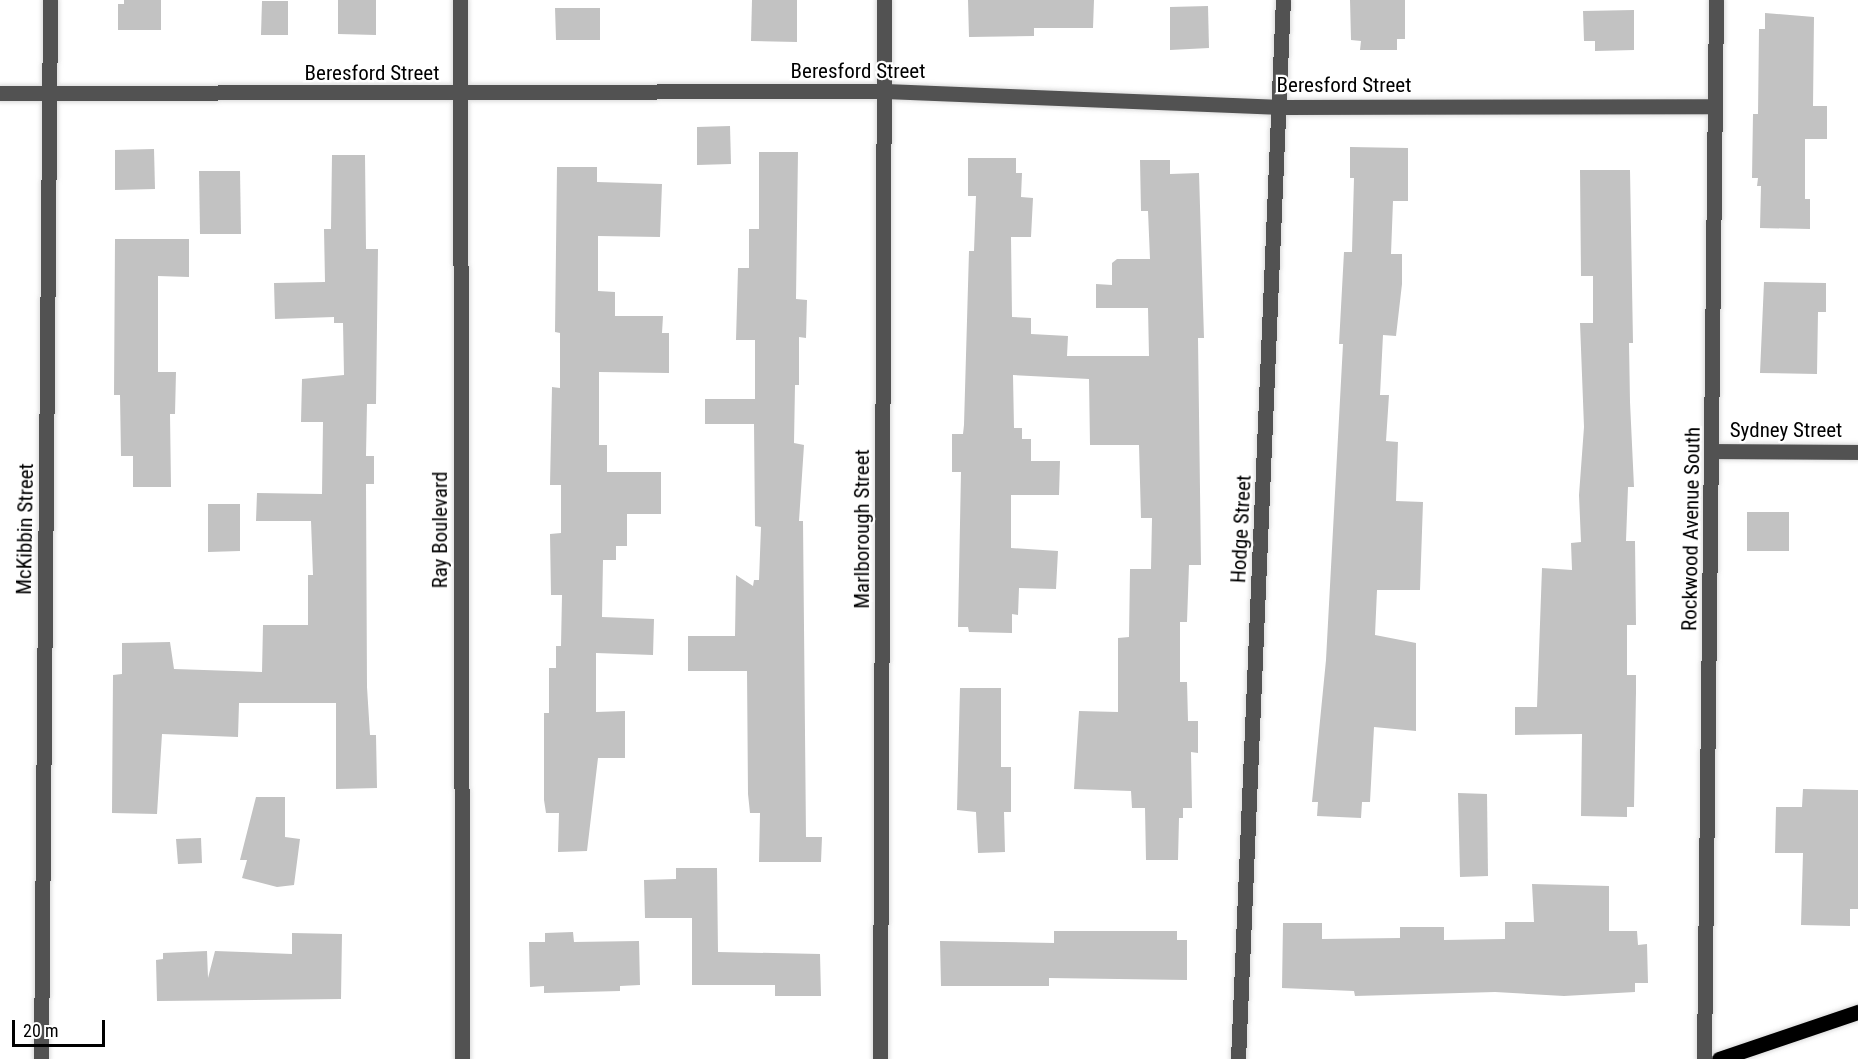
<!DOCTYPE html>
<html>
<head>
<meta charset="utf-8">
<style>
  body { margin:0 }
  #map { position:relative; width:1858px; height:1059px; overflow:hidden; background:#fff; font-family:"Roboto Condensed",sans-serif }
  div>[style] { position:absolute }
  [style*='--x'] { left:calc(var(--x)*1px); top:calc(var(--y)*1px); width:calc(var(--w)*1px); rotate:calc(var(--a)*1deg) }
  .building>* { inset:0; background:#c2c2c2 }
  .roads { filter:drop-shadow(0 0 2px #dbdbdb) drop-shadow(0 0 2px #dbdbdb) }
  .minor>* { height:15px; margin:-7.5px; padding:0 7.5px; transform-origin:7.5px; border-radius:7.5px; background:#525252 }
  .major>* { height:15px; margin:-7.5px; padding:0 7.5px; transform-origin:7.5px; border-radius:7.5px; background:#000 }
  span { translate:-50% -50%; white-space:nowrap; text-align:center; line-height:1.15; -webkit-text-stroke:4.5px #fff; paint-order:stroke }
  .street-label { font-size:21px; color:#000 }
  .scale { position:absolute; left:12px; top:1020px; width:93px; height:27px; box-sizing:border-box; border:3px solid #000; border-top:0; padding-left:8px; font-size:18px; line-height:21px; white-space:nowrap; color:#000; -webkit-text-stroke:4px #fff; paint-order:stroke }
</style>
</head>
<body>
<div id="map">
  <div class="building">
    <i style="clip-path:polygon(124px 0,161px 0,161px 30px,118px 30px,118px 4px,124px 4px)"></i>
    <i style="clip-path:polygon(338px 0,376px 0,376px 35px,338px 34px)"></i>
    <i style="clip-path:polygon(752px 0,797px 0,797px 42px,751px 41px)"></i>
    <i style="clip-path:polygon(968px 0,1094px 0,1093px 28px,1034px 28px,1034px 36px,969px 37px)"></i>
    <i style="clip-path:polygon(1350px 0,1405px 0,1405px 39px,1397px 39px,1397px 50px,1360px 50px,1361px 41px,1351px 40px)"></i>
    <i style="clip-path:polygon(262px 1px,288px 1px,288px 35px,261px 35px)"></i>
    <i style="clip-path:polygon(1208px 6px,1209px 48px,1170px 50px,1170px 7px)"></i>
    <i style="clip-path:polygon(555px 8px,600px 8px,600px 40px,556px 40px)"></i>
    <i style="clip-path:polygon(1634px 10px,1634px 50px,1595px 51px,1595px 41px,1584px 41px,1583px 11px)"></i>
    <i style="clip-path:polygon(1765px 13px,1814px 17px,1813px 106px,1827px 106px,1827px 139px,1805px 139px,1805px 199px,1810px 199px,1810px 229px,1760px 228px,1761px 186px,1757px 186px,1758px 178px,1752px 178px,1753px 114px,1758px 114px,1759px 29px,1765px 29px)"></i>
    <i style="clip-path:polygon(730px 126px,731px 164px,697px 165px,697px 127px)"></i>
    <i style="clip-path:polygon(1350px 147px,1408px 148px,1408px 201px,1393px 201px,1391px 254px,1402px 254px,1402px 284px,1396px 336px,1383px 335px,1380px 395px,1389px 395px,1386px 441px,1398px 442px,1396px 501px,1423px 502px,1420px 590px,1377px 590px,1375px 635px,1416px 643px,1416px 731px,1374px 727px,1370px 802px,1362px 802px,1361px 818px,1317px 816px,1318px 802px,1312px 802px,1326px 660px,1343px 344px,1339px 344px,1344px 252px,1352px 252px,1354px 178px,1350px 178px)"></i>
    <i style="clip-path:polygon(154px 149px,155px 189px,115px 190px,115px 150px)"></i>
    <i style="clip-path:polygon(759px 152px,798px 152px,796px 299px,807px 300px,806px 338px,799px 337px,799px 385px,795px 385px,794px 443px,804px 445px,799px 521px,803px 521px,806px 837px,822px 837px,821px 862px,759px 862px,760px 813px,750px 813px,748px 794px,747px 671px,688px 671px,688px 636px,735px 636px,736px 575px,753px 586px,754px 580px,759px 580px,761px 527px,755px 526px,754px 424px,705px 424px,705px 399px,755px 399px,755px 340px,736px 340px,738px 268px,749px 268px,749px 229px,759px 229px)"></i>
    <i style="clip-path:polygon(332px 155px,365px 155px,366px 249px,378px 249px,376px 404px,367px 404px,366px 456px,374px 456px,374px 484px,366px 484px,367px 687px,370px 735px,376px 735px,377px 788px,336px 789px,336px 703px,239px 703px,238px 737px,162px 734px,157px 814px,112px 813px,113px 675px,122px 674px,122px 643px,170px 642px,174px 669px,262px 672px,263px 625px,308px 625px,308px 575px,313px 575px,311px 521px,256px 521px,257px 493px,322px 494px,323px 422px,301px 422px,302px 379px,344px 375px,343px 323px,334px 323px,334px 317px,275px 319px,274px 283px,325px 282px,324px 229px,331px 229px)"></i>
    <i style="clip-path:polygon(968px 158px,1016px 158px,1016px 173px,1022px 173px,1021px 197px,1033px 198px,1031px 237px,1011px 237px,1012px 317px,1031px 318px,1031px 334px,1068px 336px,1067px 356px,1149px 356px,1148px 308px,1096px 308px,1096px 284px,1112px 285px,1112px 263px,1117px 259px,1150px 259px,1148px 211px,1141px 211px,1140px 160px,1170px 160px,1170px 174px,1199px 173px,1204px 338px,1198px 338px,1201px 565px,1189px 565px,1187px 622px,1180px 622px,1180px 682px,1187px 682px,1188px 721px,1198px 721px,1198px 753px,1191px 752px,1192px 808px,1183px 808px,1183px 818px,1179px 818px,1178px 860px,1146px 860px,1145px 808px,1132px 808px,1131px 791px,1074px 789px,1079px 711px,1118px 712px,1118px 638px,1129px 637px,1130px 569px,1151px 569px,1152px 518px,1141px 518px,1139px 445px,1090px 445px,1089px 379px,1013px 375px,1014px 428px,1022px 428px,1022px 439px,1031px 439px,1031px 461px,1060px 461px,1059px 495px,1011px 495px,1011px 548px,1058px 551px,1056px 589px,1019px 588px,1018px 615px,1012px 614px,1012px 633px,969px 632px,968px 627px,958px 627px,961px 472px,952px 472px,952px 434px,963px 434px,964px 425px,969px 251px,974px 251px,976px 196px,968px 196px)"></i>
    <i style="clip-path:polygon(557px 167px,597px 167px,597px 182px,662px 184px,660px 237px,598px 236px,598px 291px,615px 292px,615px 316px,663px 316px,662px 333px,669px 333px,669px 373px,599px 372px,599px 445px,607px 445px,607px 472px,661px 472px,661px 514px,627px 514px,627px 546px,616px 546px,616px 560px,603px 560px,602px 617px,654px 619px,653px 655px,596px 653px,596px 712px,625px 711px,625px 758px,598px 758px,587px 851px,558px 852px,559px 813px,546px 813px,544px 800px,544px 713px,549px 713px,549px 668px,556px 668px,556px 646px,561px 646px,562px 595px,551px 595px,550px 534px,561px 533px,561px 485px,550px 485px,552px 387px,560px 388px,560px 333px,555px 332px)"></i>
    <i style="clip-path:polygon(1580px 170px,1630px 170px,1633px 343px,1629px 343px,1630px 402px,1634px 487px,1628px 487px,1626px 541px,1635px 541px,1636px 625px,1627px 625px,1627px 675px,1636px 675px,1636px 692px,1634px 807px,1627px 807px,1627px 817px,1581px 816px,1582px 734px,1515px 735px,1515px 707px,1537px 707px,1542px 568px,1572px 570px,1571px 543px,1581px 542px,1579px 495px,1584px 427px,1580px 323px,1593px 323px,1593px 276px,1581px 276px)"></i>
    <i style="clip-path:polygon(199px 171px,240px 171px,241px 234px,200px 234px)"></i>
    <i style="clip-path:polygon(115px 239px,189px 239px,189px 277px,158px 276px,158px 372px,176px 372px,175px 414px,170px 414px,171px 487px,133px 487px,133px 456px,121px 456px,120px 395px,114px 395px)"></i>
    <i style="clip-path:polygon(1764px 282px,1826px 283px,1826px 312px,1818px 312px,1817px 374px,1760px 373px)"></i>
    <i style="clip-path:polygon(208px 504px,240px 504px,240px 551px,208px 552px)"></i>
    <i style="clip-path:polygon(1747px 512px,1789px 512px,1789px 551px,1747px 551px)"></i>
    <i style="clip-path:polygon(960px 688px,1001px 688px,1001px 767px,1011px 767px,1011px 812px,1004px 812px,1005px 852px,978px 853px,976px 812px,957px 810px)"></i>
    <i style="clip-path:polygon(1803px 789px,1858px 790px,1858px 909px,1850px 909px,1850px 926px,1801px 925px,1803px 853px,1775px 853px,1776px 807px,1802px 807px)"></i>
    <i style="clip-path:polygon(1458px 793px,1487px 794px,1488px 876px,1460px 877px)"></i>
    <i style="clip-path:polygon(256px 797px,285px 797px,285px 837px,300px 839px,294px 885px,277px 887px,242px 878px,247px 860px,240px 860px)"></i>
    <i style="clip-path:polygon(201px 838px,202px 863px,178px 864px,176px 839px)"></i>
    <i style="clip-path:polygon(676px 868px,717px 868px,718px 952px,820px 954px,821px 996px,775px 996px,775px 985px,692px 985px,692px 918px,645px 918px,644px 880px,676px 879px)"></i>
    <i style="clip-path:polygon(1532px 884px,1609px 886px,1609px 931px,1637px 931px,1638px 945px,1647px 944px,1648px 983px,1635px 983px,1635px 992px,1564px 996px,1495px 992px,1355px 996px,1354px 991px,1282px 988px,1283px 923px,1322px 923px,1322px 939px,1400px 938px,1400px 927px,1444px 927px,1444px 940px,1505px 939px,1505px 922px,1534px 922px)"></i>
    <i style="clip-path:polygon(1054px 931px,1177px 931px,1177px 940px,1187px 940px,1187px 980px,1049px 978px,1049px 986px,941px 986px,940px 941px,1054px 943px)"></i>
    <i style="clip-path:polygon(573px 932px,574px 942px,639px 941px,640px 985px,620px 986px,620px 991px,544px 993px,544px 986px,530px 987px,529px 942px,545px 942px,545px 933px)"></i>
    <i style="clip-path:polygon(292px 933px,342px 934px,341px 999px,157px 1001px,156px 960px,163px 959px,163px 953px,207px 951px,208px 978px,215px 951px,292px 954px)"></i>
  </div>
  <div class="roads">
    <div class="minor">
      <i style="--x:460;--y:0;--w:1059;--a:89.89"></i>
      <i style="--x:0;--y:93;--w:885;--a:-0.13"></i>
      <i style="--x:885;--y:91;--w:397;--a:2.3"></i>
      <i style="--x:1282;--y:107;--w:433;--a:-0.1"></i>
      <i style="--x:1714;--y:451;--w:144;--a:0.4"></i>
      <i style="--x:41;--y:1059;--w:1059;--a:-89.51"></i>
      <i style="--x:880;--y:1059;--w:1059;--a:-89.78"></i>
      <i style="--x:1238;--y:1059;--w:1060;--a:-87.57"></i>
      <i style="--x:1704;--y:1059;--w:1059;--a:-89.35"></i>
    </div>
    <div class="major">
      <i style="--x:1719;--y:1059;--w:147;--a:-18.7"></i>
    </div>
  </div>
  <div class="street-label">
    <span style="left:858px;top:71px">Beresford Street</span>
    <span style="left:372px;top:73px">Beresford Street</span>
    <span style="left:1344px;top:85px">Beresford Street</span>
    <span style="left:1786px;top:430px">Sydney Street</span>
    <span style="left:25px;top:529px;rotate:-89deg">McKibbin Street</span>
    <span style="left:862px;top:529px;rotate:-90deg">Marlborough Street</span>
    <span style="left:1241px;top:529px;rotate:-87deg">Hodge Street</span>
    <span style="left:1691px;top:529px;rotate:-89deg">Rockwood Avenue South</span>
    <span style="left:440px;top:530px;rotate:-90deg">Ray Boulevard</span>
  </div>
  <div class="scale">20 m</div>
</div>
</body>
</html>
